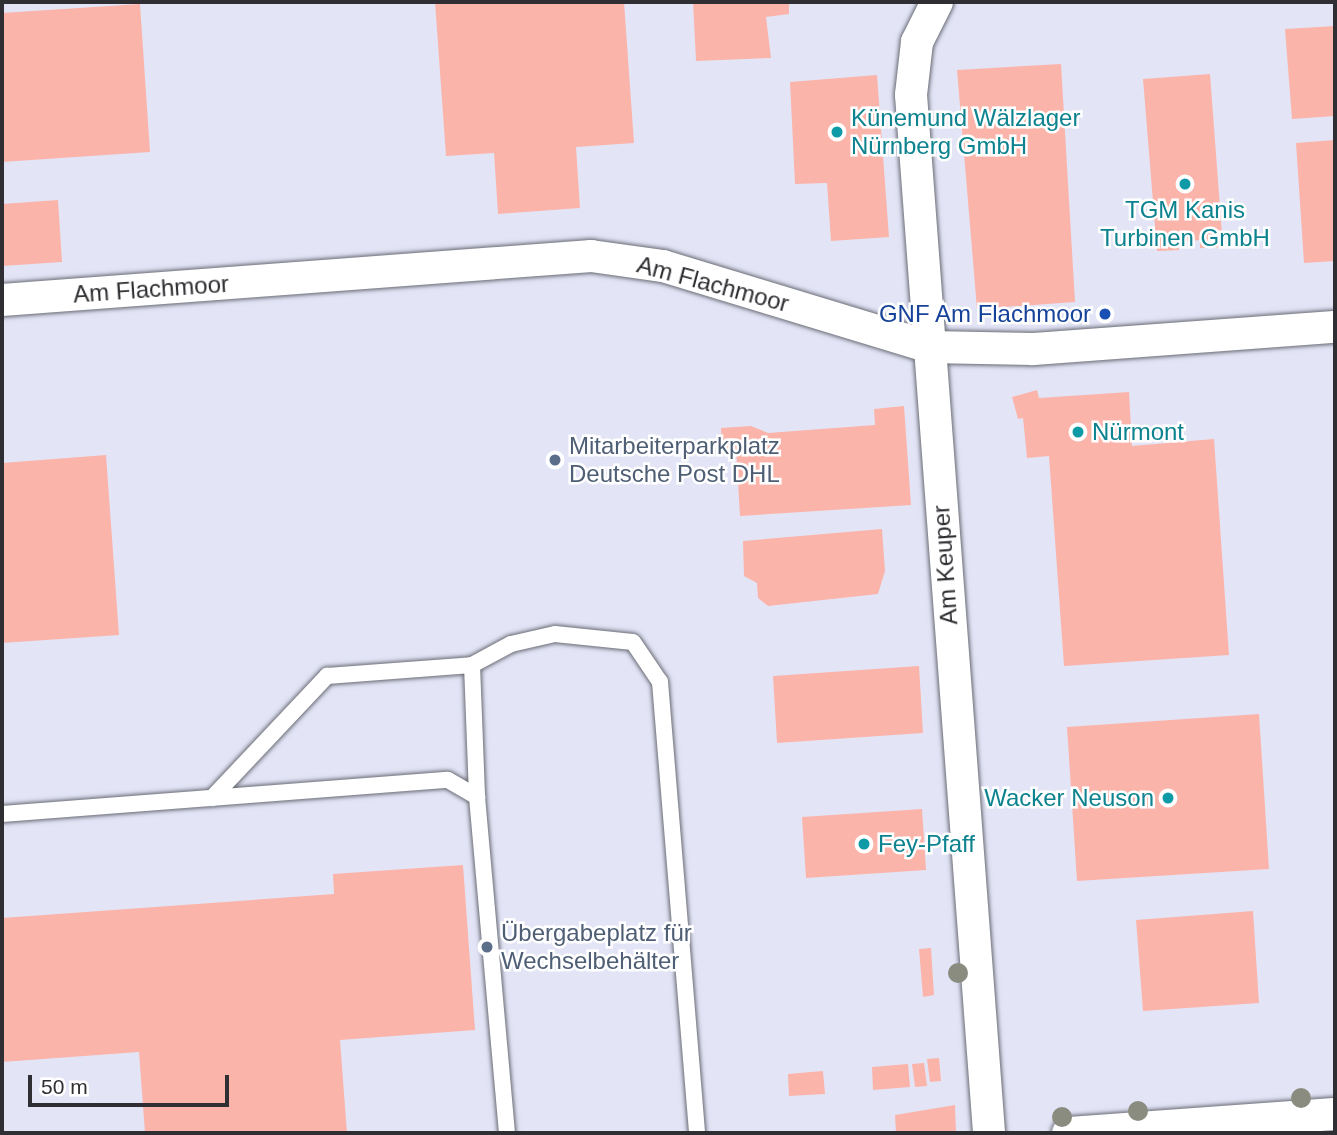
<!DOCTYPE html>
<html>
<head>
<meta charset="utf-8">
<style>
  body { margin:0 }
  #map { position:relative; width:1337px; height:1135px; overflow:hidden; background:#f0f1fc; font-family:Helvetica,sans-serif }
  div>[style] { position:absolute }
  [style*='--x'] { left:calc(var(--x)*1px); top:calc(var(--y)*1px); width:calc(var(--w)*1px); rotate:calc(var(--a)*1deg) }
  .built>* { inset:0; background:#e3e5f7 }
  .building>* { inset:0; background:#fbb4aa }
  .roads { filter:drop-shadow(0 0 2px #6a6c75) drop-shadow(0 0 2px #6a6c75) }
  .service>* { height:16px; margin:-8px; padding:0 8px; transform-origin:8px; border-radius:8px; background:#fff }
  .minor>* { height:32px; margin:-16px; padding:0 16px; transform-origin:16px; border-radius:16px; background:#fff }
  .trees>* { width:20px; height:20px; margin:-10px; border-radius:50%; background:#898c7f }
  .dots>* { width:19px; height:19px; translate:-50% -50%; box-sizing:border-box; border:4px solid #fff; border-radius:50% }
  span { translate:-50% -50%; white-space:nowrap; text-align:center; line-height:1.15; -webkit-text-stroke:5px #fff; paint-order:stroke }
  .culture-label { font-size:24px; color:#0d838f }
  .left { translate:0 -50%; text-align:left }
  .right { translate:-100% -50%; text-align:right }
  .street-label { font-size:24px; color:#2f2f33 }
  .transit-label { font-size:24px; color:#164399 }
  .service-label { font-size:24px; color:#4e5e75 }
  .frame { position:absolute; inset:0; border:4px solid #2f2f33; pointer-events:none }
  .scale { position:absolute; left:28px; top:1075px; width:201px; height:32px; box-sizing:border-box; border:4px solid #2f2f33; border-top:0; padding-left:9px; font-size:21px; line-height:24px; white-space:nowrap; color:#2f2f33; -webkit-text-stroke:5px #fff; paint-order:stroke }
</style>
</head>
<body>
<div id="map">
  <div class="built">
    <i style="clip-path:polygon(2px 2px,1335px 2px,1335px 1133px,2px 1133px)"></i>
  </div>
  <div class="building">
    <i style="clip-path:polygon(435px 2px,624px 2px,634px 143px,576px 147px,580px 208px,498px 214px,494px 153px,446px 156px)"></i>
    <i style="clip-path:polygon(693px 2px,789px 2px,789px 14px,766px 17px,771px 58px,696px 61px)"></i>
    <i style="clip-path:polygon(140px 4px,150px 152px,2px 162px,2px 13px)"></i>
    <i style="clip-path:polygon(1335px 26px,1335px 116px,1292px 119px,1285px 29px)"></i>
    <i style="clip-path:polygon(1061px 64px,1075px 302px,977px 309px,957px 70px)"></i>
    <i style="clip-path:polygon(1210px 74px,1223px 247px,1200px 248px,1200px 240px,1191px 241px,1178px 242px,1179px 250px,1157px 251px,1143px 79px)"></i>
    <i style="clip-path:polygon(877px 75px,889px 237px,831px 241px,827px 183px,795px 184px,790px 82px)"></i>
    <i style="clip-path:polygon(1335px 140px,1335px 261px,1304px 263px,1296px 143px)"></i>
    <i style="clip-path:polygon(58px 200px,62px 262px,2px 266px,2px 204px)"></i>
    <i style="clip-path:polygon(1037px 390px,1039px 398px,1129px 392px,1132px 446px,1214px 439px,1229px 655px,1064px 666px,1049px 456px,1027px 458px,1023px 418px,1018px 419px,1012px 397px)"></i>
    <i style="clip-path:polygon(904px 406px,911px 505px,740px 516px,736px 449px,722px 448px,721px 428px,751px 426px,768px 433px,875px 425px,874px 409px)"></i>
    <i style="clip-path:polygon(106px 455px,119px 635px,2px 643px,2px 463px)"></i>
    <i style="clip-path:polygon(882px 529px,885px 571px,878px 594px,768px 606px,758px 598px,757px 583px,744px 576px,743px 541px)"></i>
    <i style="clip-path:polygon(919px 666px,923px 733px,777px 743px,773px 676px)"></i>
    <i style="clip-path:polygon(1259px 714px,1269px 869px,1077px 881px,1067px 727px)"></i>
    <i style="clip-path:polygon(922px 809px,926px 870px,806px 878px,802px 817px)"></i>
    <i style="clip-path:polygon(463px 865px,475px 1030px,340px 1040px,347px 1133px,145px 1133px,139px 1052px,2px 1062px,2px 918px,334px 894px,333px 874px)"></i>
    <i style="clip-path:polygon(1253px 911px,1259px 1003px,1143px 1011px,1136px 920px)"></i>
    <i style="clip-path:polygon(931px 948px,934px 995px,923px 997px,919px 949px)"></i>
    <i style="clip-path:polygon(939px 1058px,941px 1081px,930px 1082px,927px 1059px)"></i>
    <i style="clip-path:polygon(924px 1063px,927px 1086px,915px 1087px,912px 1064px)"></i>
    <i style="clip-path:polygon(908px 1064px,910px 1087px,873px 1090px,872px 1067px)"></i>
    <i style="clip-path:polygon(823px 1071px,825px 1094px,789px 1096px,788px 1074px)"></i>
    <i style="clip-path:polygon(955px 1105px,956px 1133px,896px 1133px,895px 1115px)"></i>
  </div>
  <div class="roads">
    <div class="service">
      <i style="--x:472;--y:665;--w:132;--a:87.8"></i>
      <i style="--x:212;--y:798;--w:168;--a:-46.7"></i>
      <i style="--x:327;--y:676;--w:145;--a:-4.3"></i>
      <i style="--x:472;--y:665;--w:44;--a:-28.3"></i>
      <i style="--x:511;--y:644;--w:45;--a:-12.8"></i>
      <i style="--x:555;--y:634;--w:78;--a:5.9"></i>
      <i style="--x:633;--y:642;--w:48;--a:56"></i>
      <i style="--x:660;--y:682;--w:453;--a:85.3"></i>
      <i style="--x:2;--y:814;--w:447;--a:-4.4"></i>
      <i style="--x:448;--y:780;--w:34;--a:30"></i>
      <i style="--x:477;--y:797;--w:337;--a:84.9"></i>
    </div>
    <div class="minor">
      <i style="--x:937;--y:2;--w:45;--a:116.6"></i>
      <i style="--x:917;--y:42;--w:53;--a:96.5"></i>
      <i style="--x:911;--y:95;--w:1041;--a:85.7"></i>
      <i style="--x:2;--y:300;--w:591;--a:-4.27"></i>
      <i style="--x:591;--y:256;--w:73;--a:7.9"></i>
      <i style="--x:663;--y:266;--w:278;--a:16.9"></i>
      <i style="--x:929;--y:347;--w:104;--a:1.1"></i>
      <i style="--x:1033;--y:349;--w:303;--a:-4.2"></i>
      <i style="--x:1068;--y:1133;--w:268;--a:-4.1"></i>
    </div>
  </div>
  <div class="trees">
    <i style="left:958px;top:973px"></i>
    <i style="left:1301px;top:1098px"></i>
    <i style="left:1138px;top:1111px"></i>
    <i style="left:1062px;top:1117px"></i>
  </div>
  <div class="dots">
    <i style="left:837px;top:132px;background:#0f9aa8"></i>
    <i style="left:1185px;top:184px;background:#0f9aa8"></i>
    <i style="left:1105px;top:314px;background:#1a4fb4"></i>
    <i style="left:1078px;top:432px;background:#0f9aa8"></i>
    <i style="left:555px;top:460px;background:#5c6f8a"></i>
    <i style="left:1168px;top:798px;background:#0f9aa8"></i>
    <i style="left:864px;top:844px;background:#0f9aa8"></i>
    <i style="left:487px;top:947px;background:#5c6f8a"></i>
  </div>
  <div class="culture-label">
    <span class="left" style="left:851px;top:132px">Künemund Wälzlager<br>Nürnberg GmbH</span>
    <span style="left:1185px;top:224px">TGM Kanis<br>Turbinen GmbH</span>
    <span class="left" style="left:1092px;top:432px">Nürmont</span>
    <span class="right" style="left:1154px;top:798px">Wacker Neuson</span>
    <span class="left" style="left:878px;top:844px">Fey-Pfaff</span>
  </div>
  <div class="street-label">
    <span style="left:713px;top:284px;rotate:15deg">Am Flachmoor</span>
    <span style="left:151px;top:289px;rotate:-4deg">Am Flachmoor</span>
    <span style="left:945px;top:565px;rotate:-94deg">Am Keuper</span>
  </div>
  <div class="transit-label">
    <span class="right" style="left:1091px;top:314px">GNF Am Flachmoor</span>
  </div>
  <div class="service-label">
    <span class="left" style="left:569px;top:460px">Mitarbeiterparkplatz<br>Deutsche Post DHL</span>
    <span class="left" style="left:501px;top:947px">Übergabeplatz für<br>Wechselbehälter</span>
  </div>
  <div class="frame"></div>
  <div class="scale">50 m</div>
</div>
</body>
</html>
